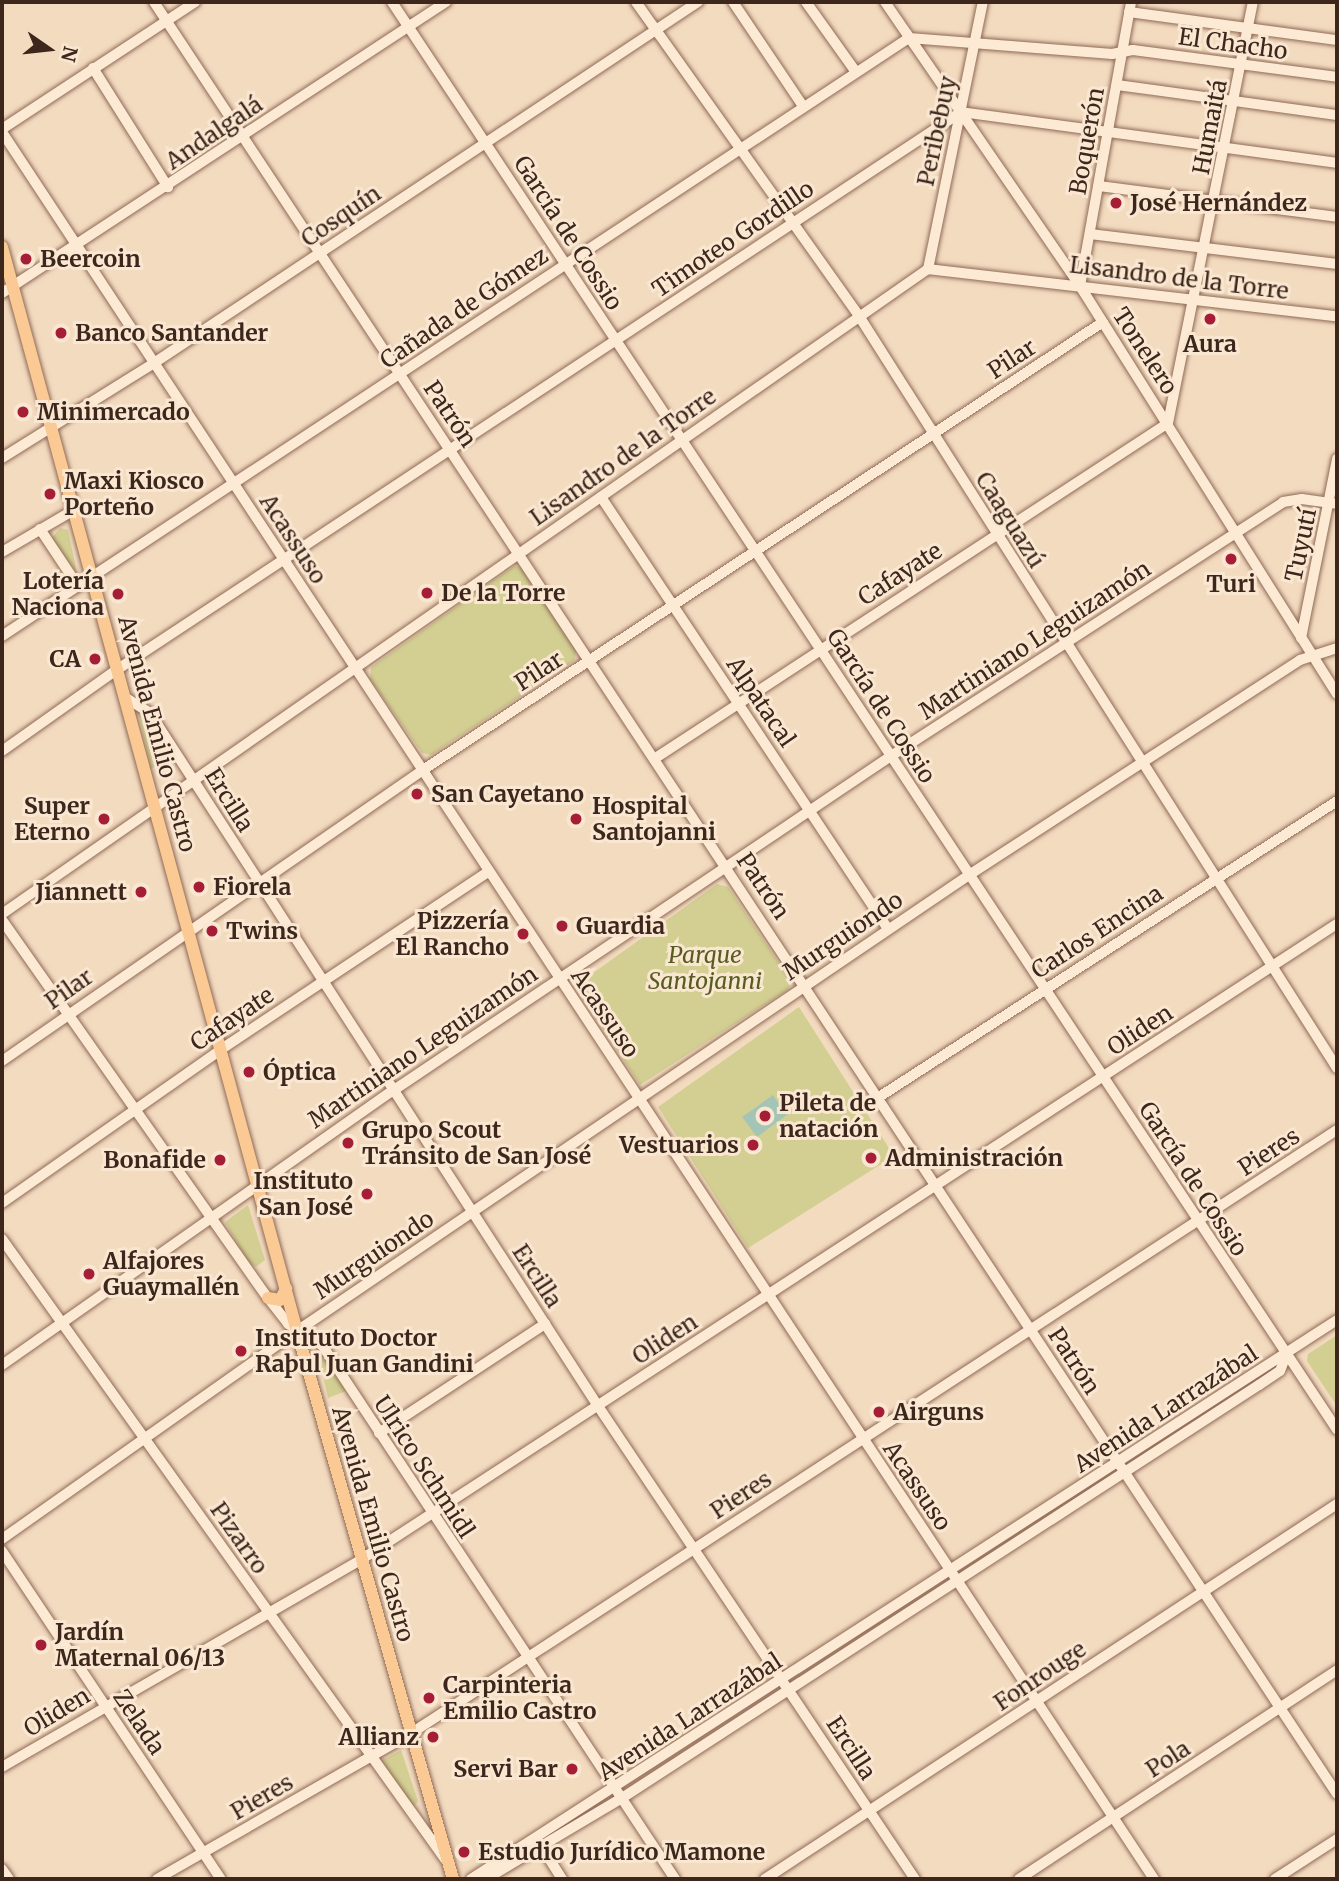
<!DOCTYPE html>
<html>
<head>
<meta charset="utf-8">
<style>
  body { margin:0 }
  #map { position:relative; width:1339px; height:1881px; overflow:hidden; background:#f3dbc0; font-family:Merriweather,serif }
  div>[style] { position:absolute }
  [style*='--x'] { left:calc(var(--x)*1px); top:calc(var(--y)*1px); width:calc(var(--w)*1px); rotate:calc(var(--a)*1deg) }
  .green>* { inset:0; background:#d3cf93 }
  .water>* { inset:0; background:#a4c5b5 }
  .roads { filter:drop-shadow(0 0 2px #8f6a55) drop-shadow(0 0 2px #8f6a55) }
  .minor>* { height:10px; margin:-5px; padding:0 5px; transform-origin:5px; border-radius:5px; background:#fdead5 }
  .major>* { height:12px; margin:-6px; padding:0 6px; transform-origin:6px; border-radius:6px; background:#fbc993 }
  .dots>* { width:19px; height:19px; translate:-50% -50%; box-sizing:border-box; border:4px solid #fae7d1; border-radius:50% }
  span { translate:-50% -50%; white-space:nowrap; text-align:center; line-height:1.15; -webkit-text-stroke:6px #fae7d1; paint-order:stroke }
  .street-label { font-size:23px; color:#3d261c }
  .poi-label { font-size:23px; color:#3d261c; font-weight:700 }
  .left { translate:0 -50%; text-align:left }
  .right { translate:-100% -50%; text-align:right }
  .park-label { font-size:23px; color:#575c20; font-style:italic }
  .frame { position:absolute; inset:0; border:4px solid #3d261c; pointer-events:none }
  .north { position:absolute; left:14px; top:14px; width:70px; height:70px; -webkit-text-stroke:5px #fae7d1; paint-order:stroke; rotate:104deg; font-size:19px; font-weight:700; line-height:28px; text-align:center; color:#3d261c }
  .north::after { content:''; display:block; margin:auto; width:24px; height:32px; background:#3d261c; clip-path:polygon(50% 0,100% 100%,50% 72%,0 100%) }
</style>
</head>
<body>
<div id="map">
  <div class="green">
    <i style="clip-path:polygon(60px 528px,68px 530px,77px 573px,52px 538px)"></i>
    <i style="clip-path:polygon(514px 566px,524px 568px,576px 650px,575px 660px,431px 755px,422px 753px,370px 679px,371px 667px)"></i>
    <i style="clip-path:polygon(145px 713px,173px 755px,151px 769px,139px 716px)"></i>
    <i style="clip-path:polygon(717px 884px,728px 887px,791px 981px,789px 989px,640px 1085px,575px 986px)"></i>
    <i style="clip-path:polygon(799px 1007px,894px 1156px,748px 1248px,658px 1107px)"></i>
    <i style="clip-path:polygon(248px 1205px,265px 1260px,256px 1267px,248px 1262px,225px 1222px)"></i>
    <i style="clip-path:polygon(1337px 1335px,1337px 1406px,1307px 1361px,1308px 1354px)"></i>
    <i style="clip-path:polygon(317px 1350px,322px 1356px,346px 1391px,328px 1398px)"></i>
    <i style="clip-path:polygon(401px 1750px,418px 1801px,414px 1807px,379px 1762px)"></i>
  </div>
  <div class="water">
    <i style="clip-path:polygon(773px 1095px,787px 1115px,757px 1137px,742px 1117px)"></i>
  </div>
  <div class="roads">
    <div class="minor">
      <i style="--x:154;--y:2;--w:2147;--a:56.57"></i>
      <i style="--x:392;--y:2;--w:1712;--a:56.5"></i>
      <i style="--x:636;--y:2;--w:385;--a:54.6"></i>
      <i style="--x:859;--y:316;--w:891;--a:57.56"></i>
      <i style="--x:733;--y:2;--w:125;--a:56.1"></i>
      <i style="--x:806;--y:2;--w:86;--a:54.5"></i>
      <i style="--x:885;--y:2;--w:345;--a:55.5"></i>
      <i style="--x:1080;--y:286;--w:482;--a:57.8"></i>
      <i style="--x:1129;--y:12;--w:210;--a:7.7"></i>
      <i style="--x:93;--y:68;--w:141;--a:57.8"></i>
      <i style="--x:1117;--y:85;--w:222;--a:7.8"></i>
      <i style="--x:2;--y:129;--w:231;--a:-33.3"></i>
      <i style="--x:2;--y:132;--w:2093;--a:56.6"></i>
      <i style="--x:1099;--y:186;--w:240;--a:7.4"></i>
      <i style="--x:1090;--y:234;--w:249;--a:6.9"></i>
      <i style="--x:928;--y:269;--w:273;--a:-78.4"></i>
      <i style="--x:1080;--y:286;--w:289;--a:-79.8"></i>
      <i style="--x:2;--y:293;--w:531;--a:-33.24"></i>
      <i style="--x:2;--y:458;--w:179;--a:-32"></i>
      <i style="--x:154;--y:363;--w:653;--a:-33.57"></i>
      <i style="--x:601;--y:497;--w:519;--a:56.4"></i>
      <i style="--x:40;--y:529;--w:69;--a:56.3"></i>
      <i style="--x:2;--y:552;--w:83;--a:-30.3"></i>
      <i style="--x:2;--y:636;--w:1086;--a:-33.4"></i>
      <i style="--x:909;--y:38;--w:204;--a:4.5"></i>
      <i style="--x:1112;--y:54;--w:21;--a:-11"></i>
      <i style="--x:1133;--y:50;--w:206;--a:7.5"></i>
      <i style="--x:1301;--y:638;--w:183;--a:-78.6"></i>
      <i style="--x:126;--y:698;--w:28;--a:32"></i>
      <i style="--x:150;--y:713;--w:825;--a:57.12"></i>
      <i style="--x:598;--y:1406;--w:569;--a:56.17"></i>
      <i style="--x:2;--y:751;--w:142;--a:-35.3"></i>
      <i style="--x:118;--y:669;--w:1010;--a:-33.45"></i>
      <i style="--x:961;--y:112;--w:379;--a:7.7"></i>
      <i style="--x:654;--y:759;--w:614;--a:-33.17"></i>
      <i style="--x:1168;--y:423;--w:429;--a:-78.6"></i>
      <i style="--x:2;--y:914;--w:1128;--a:-34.86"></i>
      <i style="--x:928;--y:269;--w:412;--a:6.6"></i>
      <i style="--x:2;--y:920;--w:462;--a:54.9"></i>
      <i style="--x:268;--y:1298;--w:33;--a:52"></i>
      <i style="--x:288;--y:1324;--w:40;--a:32"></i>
      <i style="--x:322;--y:1345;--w:640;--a:56.53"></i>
      <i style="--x:2;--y:1061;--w:512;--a:-34.65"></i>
      <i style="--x:423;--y:770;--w:814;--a:-33.38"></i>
      <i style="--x:879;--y:1097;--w:545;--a:-32.87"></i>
      <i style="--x:2;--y:1203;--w:270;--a:-35"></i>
      <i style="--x:223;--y:1048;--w:318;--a:-33.6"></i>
      <i style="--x:2;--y:1239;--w:762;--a:54.45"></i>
      <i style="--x:2;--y:1365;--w:479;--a:-35.1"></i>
      <i style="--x:394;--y:1090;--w:599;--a:-33.9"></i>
      <i style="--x:891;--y:756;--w:467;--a:-32.9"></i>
      <i style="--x:1283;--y:502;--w:19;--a:-9"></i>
      <i style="--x:1302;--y:499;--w:35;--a:8"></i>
      <i style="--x:379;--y:1433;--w:199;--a:-33.3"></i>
      <i style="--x:2;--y:1539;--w:361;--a:-35.2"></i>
      <i style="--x:297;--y:1331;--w:812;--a:-34.16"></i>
      <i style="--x:969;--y:875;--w:395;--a:-33"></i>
      <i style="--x:1300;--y:660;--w:39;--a:-18"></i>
      <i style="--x:2;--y:1551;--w:394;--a:56.3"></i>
      <i style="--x:2;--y:1767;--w:416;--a:-30"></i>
      <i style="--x:362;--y:1559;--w:1164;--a:-33.08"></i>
      <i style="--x:538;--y:1841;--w:45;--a:57.7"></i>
      <i style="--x:2;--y:1869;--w:12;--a:55"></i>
      <i style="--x:157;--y:1879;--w:292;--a:-29.8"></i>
      <i style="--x:410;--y:1734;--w:1106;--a:-33.09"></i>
      <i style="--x:471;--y:1879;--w:1031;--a:-32.84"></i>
      <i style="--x:486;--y:1879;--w:158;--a:-30.8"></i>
      <i style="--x:622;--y:1798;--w:759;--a:-32.96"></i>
      <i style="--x:1259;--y:1385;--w:25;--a:-34"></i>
      <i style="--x:1280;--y:1371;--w:17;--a:-69"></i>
      <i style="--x:765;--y:1879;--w:684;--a:-33.25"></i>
      <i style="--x:1019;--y:1879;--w:381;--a:-33.3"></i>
      <i style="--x:1275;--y:1879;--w:74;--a:-32.8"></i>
    </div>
    <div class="major">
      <i style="--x:2;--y:247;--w:1123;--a:74.78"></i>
      <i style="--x:297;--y:1331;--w:570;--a:74.11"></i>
      <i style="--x:268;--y:1298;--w:12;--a:9"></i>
      <i style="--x:280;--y:1300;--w:13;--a:-61"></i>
    </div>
  </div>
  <div class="dots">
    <i style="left:1116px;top:203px;background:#a61e36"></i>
    <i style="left:26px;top:259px;background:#a61e36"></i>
    <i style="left:1210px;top:319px;background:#a61e36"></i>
    <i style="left:61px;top:333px;background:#a61e36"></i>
    <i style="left:23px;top:412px;background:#a61e36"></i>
    <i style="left:50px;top:494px;background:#a61e36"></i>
    <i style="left:1231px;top:559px;background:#a61e36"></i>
    <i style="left:427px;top:593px;background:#a61e36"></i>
    <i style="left:118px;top:594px;background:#a61e36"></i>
    <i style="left:95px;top:659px;background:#a61e36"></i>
    <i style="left:417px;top:794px;background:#a61e36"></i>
    <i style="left:104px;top:819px;background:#a61e36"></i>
    <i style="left:576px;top:819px;background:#a61e36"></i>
    <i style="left:199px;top:887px;background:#a61e36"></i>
    <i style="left:141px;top:892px;background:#a61e36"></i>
    <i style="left:562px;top:926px;background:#a61e36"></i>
    <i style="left:212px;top:931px;background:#a61e36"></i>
    <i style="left:523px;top:934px;background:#a61e36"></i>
    <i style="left:249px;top:1072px;background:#a61e36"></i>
    <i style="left:765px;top:1116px;background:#a61e36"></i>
    <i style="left:348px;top:1143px;background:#a61e36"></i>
    <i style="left:753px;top:1145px;background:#a61e36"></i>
    <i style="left:871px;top:1158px;background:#a61e36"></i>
    <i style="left:220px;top:1160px;background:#a61e36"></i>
    <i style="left:367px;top:1194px;background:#a61e36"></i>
    <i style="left:89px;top:1274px;background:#a61e36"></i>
    <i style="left:241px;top:1351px;background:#a61e36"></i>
    <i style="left:879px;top:1412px;background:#a61e36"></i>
    <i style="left:41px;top:1645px;background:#a61e36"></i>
    <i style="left:429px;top:1698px;background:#a61e36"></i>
    <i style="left:433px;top:1737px;background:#a61e36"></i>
    <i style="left:572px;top:1769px;background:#a61e36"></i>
    <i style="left:464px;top:1852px;background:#a61e36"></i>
  </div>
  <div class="street-label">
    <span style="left:1233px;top:44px;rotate:8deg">El Chacho</span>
    <span style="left:1210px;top:127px;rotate:-79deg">Humaitá</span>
    <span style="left:937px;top:131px;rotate:-78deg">Peribebuy</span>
    <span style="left:214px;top:133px;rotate:-34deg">Andalgalá</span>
    <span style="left:1087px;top:141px;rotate:-80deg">Boquerón</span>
    <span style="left:341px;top:216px;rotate:-34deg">Cosquín</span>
    <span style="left:568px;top:233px;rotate:57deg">García de Cossio</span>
    <span style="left:733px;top:239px;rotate:-34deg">Timoteo Gordillo</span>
    <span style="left:1179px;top:278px;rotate:7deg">Lisandro de la Torre</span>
    <span style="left:464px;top:308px;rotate:-34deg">Cañada de Gómez</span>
    <span style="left:1145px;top:351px;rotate:57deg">Tonelero</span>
    <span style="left:1012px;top:359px;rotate:-33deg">Pilar</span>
    <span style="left:450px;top:414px;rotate:56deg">Patrón</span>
    <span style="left:623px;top:457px;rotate:-35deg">Lisandro de la Torre</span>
    <span style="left:1010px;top:520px;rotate:58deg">Caaguazú</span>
    <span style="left:293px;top:539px;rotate:57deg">Acassuso</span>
    <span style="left:1301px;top:545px;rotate:-78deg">Tuyutí</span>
    <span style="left:900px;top:574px;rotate:-33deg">Cafayate</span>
    <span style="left:1035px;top:640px;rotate:-33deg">Martiniano Leguizamón</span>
    <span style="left:539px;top:671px;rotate:-33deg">Pilar</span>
    <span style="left:761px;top:702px;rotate:56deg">Alpatacal</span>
    <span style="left:881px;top:706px;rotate:57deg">García de Cossio</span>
    <span style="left:157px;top:734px;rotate:75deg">Avenida Emilio Castro</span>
    <span style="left:229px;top:800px;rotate:58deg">Ercilla</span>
    <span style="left:763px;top:886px;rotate:56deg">Patrón</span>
    <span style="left:1097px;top:932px;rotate:-33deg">Carlos Encina</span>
    <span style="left:843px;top:936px;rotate:-34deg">Murguiondo</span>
    <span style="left:69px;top:989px;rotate:-35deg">Pilar</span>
    <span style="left:605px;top:1013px;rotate:56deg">Acassuso</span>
    <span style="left:232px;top:1019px;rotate:-34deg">Cafayate</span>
    <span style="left:1140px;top:1030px;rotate:-33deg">Oliden</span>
    <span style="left:423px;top:1047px;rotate:-34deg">Martiniano Leguizamón</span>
    <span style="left:1269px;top:1152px;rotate:-33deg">Pieres</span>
    <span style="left:1193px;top:1179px;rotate:57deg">García de Cossio</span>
    <span style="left:374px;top:1255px;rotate:-34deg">Murguiondo</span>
    <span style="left:537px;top:1276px;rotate:57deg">Ercilla</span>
    <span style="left:665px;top:1339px;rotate:-33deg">Oliden</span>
    <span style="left:1074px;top:1361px;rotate:57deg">Patrón</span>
    <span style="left:1166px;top:1409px;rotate:-33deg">Avenida Larrazábal</span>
    <span style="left:424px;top:1467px;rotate:57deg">Ulrico Schmidl</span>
    <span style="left:917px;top:1486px;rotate:56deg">Acassuso</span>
    <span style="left:741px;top:1495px;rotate:-33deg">Pieres</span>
    <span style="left:373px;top:1524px;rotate:74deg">Avenida Emilio Castro</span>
    <span style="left:239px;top:1538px;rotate:55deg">Pizarro</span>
    <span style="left:1040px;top:1676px;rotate:-34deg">Fonrouge</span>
    <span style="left:57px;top:1712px;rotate:-31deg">Oliden</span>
    <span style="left:690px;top:1717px;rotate:-33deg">Avenida Larrazábal</span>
    <span style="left:139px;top:1722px;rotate:56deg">Zelada</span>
    <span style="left:851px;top:1748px;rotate:57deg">Ercilla</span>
    <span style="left:1168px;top:1759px;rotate:-33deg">Pola</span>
    <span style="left:262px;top:1797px;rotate:-30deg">Pieres</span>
  </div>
  <div class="poi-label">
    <span class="left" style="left:1130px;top:203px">José Hernández</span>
    <span class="left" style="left:40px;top:259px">Beercoin</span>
    <span class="left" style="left:75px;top:333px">Banco Santander</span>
    <span style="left:1210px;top:344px">Aura</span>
    <span class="left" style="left:37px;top:412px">Minimercado</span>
    <span class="left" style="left:64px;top:494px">Maxi Kiosco<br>Porteño</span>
    <span class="right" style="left:104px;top:594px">Lotería<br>Naciona</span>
    <span style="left:1231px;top:584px">Turi</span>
    <span class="left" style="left:441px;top:593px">De la Torre</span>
    <span class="right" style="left:81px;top:659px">CA</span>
    <span class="left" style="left:431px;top:794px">San Cayetano</span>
    <span class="right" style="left:90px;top:819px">Super<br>Eterno</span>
    <span class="left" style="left:592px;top:819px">Hospital<br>Santojanni</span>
    <span class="left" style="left:213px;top:887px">Fiorela</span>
    <span class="right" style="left:127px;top:892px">Jiannett</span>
    <span class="right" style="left:509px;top:934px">Pizzería<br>El Rancho</span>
    <span class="left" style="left:576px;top:926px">Guardia</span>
    <span class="left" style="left:226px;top:931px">Twins</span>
    <span class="left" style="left:263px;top:1072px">Óptica</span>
    <span class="left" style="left:779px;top:1116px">Pileta de<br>natación</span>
    <span class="left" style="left:362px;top:1143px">Grupo Scout<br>Tránsito de San José</span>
    <span class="right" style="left:739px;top:1145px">Vestuarios</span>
    <span class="left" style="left:885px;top:1158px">Administración</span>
    <span class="right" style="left:206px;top:1160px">Bonafide</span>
    <span class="right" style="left:353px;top:1194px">Instituto<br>San José</span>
    <span class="left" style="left:103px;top:1274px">Alfajores<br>Guaymallén</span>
    <span class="left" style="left:255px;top:1351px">Instituto Doctor<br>Raþul Juan Gandini</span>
    <span class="left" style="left:893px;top:1412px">Airguns</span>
    <span class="left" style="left:55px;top:1645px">Jardín<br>Maternal 06/13</span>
    <span class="left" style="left:443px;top:1698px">Carpinteria<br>Emilio Castro</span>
    <span class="right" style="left:419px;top:1737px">Allianz</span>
    <span class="right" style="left:558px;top:1769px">Servi Bar</span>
    <span class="left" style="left:478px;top:1852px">Estudio Jurídico Mamone</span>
  </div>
  <div class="park-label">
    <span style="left:705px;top:968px">Parque<br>Santojanni</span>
  </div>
  <div class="frame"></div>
  <div class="north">N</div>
</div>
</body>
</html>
